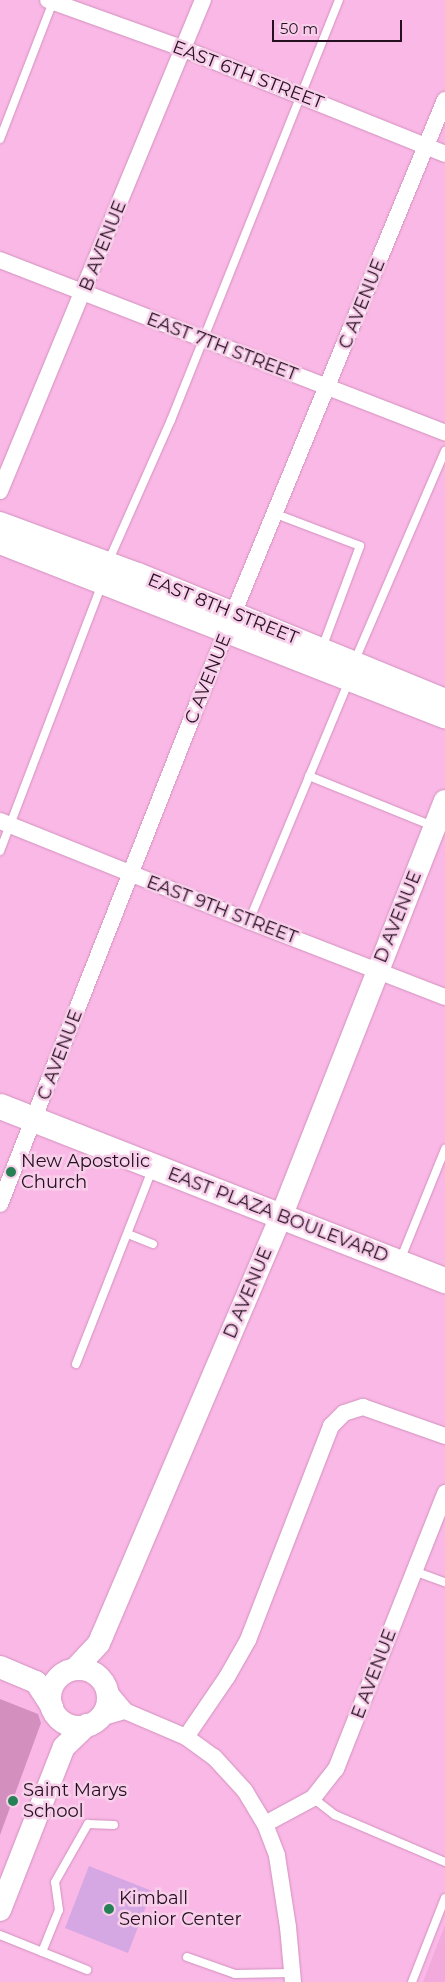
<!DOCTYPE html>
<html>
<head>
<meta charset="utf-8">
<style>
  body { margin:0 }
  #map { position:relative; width:445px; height:1982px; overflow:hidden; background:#fab8e6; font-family:Montserrat,sans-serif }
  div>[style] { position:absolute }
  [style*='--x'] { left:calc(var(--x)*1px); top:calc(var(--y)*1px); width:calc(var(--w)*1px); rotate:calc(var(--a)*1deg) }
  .built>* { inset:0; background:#f2a9db }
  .green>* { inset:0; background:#d390bf }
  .building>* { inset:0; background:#d5a7e3 }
  .roads { filter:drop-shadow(0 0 1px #d191bd) drop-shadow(0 0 1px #d191bd) }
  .lane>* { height:8px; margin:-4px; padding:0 4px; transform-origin:4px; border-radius:4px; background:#fff }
  .street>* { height:16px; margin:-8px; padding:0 8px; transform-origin:8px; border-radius:8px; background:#fff }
  .secondary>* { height:22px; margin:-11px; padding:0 11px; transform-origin:11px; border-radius:11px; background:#fff }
  .secondary>.ring { margin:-11px; padding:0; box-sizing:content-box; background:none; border:22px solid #fff; border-radius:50% }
  .primary>* { height:25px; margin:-12.5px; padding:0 12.5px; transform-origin:12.5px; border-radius:12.5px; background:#fff }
  .dots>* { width:14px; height:14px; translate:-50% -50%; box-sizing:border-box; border:2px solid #f8cfea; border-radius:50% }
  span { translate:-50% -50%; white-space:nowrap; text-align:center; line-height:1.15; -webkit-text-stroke:5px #f8cfea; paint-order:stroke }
  .street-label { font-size:18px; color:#260f20 }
  .poi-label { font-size:18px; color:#260f20 }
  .left { translate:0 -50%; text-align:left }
  .scale { position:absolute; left:272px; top:20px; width:130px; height:22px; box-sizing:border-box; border:2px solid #260f20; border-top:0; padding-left:6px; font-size:15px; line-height:18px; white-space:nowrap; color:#260f20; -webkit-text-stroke:4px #f8cfea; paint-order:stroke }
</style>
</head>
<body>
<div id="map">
  <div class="built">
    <i style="clip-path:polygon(445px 1925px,445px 1982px,423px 1982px)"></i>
  </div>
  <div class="green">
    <i style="clip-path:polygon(0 1699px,38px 1714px,41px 1723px,0 1835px)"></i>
  </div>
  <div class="building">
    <i style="clip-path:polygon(89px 1866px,152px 1891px,128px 1953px,65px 1928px)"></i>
  </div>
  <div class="roads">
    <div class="lane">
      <i style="--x:0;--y:139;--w:147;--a:-68.9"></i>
      <i style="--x:276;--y:514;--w:90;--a:20.9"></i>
      <i style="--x:360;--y:546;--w:109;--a:110.4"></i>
      <i style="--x:109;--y:560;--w:153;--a:-66.1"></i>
      <i style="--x:171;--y:420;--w:452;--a:-68.2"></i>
      <i style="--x:355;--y:660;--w:228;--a:-66.7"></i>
      <i style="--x:309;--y:776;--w:134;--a:22"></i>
      <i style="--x:0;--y:851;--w:286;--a:-69.1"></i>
      <i style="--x:249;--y:921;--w:260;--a:-67.4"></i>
      <i style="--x:128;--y:1234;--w:27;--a:22"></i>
      <i style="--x:401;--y:1258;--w:118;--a:-68"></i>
      <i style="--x:76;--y:1364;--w:211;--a:-68.6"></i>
      <i style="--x:414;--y:1571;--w:33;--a:20"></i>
      <i style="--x:313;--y:1798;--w:28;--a:38"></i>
      <i style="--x:335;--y:1815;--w:120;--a:23.1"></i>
      <i style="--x:0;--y:1935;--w:94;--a:21.9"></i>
      <i style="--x:42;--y:1952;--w:45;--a:-68"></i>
      <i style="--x:59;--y:1910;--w:28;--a:-98"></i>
      <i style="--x:55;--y:1882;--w:67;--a:-60.4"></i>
      <i style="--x:88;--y:1824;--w:26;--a:2"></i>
      <i style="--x:187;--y:1957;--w:51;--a:19.5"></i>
      <i style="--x:235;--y:1974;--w:57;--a:-1"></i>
      <i style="--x:412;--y:1982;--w:90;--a:-68.6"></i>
    </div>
    <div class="street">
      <i style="--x:48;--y:0;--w:145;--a:19.8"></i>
      <i style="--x:184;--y:49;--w:281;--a:21.9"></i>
      <i style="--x:0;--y:260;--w:477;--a:21.2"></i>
      <i style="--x:0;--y:491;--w:531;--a:-67.54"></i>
      <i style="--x:0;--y:821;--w:268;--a:21.9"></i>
      <i style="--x:249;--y:921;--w:210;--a:21.2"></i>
      <i style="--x:0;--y:1204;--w:634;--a:-68.45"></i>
      <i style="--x:233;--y:614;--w:556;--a:-67.59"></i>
      <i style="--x:106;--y:1688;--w:30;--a:50"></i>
      <i style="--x:125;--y:1711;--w:66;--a:23.1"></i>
      <i style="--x:186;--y:1737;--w:34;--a:36"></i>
      <i style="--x:214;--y:1757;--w:46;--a:47.6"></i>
      <i style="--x:245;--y:1791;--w:39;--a:59"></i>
      <i style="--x:265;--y:1824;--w:34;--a:69"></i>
      <i style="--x:277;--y:1856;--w:72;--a:81.2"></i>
      <i style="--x:288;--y:1927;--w:55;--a:84.8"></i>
      <i style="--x:100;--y:1718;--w:26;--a:-16"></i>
      <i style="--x:186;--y:1737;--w:73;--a:-55.7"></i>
      <i style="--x:227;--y:1677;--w:43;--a:-60.4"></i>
      <i style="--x:248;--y:1640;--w:230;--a:-68.8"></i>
      <i style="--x:331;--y:1426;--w:18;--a:-45"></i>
      <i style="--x:344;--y:1413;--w:20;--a:-18"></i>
      <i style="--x:363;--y:1407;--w:87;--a:19.5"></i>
      <i style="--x:265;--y:1824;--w:55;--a:-28.4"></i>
      <i style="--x:313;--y:1798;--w:37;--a:-52"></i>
      <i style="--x:336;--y:1769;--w:297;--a:-68.4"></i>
    </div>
    <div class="secondary">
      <i style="--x:0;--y:523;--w:147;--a:20.3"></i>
      <i style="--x:138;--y:574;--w:332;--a:22.3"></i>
      <i style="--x:0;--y:543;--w:478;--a:21.4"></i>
      <i style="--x:0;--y:1667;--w:39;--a:23"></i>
      <i style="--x:36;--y:1682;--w:30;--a:57"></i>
      <i style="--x:75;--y:1669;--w:35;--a:-47"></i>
      <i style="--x:99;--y:1643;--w:8;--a:-67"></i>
      <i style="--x:102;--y:1636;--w:456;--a:-66.9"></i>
      <i style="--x:281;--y:1217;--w:447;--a:-68.5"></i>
      <i class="ring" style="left:50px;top:1669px;width:36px;height:36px"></i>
      <i style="--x:0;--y:1910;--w:175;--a:-68.6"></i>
      <i style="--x:64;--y:1747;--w:32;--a:-44"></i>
    </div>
    <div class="primary">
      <i style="--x:0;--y:1106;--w:478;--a:21.4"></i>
    </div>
  </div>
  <div class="dots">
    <i style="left:11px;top:1172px;background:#258055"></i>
    <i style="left:13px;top:1801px;background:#258055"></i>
    <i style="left:109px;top:1909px;background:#258055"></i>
  </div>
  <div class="street-label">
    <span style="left:248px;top:75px;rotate:21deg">EAST 6TH STREET</span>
    <span style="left:103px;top:246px;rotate:-68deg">B AVENUE</span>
    <span style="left:362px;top:304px;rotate:-68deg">C AVENUE</span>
    <span style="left:222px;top:347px;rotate:21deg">EAST 7TH STREET</span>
    <span style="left:223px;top:609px;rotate:22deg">EAST 8TH STREET</span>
    <span style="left:208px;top:679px;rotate:-68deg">C AVENUE</span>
    <span style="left:222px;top:910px;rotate:21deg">EAST 9TH STREET</span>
    <span style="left:398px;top:917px;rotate:-68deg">D AVENUE</span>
    <span style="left:60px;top:1055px;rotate:-69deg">C AVENUE</span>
    <span style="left:278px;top:1215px;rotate:21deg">EAST PLAZA BOULEVARD</span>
    <span style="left:248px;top:1293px;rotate:-67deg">D AVENUE</span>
    <span style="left:374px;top:1674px;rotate:-69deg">E AVENUE</span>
  </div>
  <div class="poi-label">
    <span class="left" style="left:21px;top:1172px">New Apostolic<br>Church</span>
    <span class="left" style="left:23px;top:1801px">Saint Marys<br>School</span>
    <span class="left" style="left:119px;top:1909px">Kimball<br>Senior Center</span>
  </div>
  <div class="scale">50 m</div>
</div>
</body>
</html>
